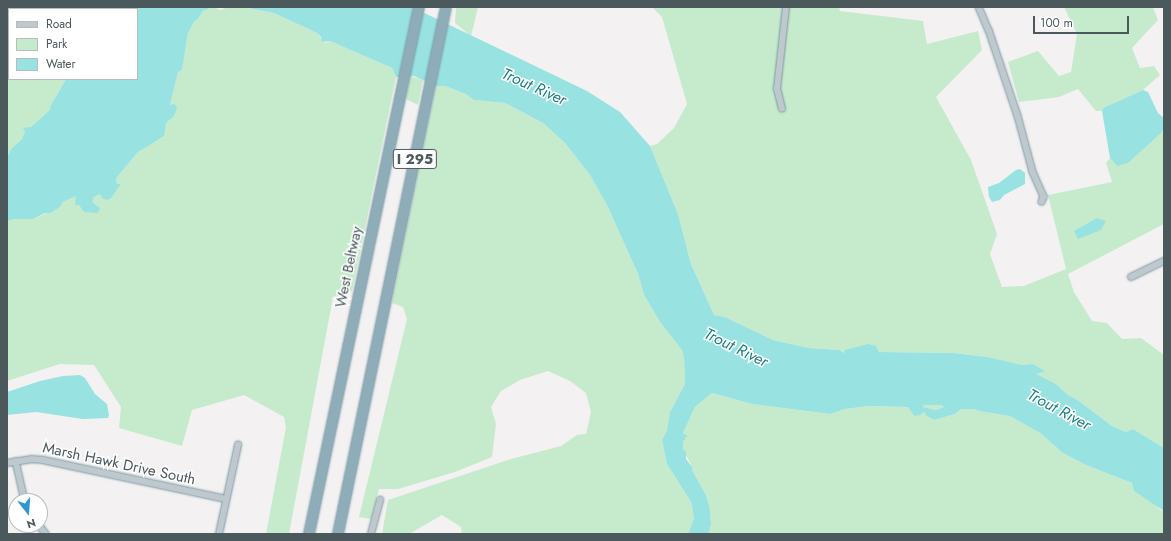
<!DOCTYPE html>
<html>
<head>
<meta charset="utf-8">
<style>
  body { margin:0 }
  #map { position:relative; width:1171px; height:541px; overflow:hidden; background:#f3f1f2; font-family:Jost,sans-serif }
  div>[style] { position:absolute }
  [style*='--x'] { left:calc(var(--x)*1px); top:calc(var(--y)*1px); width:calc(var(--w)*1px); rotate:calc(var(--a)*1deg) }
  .green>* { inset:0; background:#c6ebcc }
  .water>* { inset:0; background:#98e2e2 }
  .roads { filter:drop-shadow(0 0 1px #7a98a5) drop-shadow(0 0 1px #7a98a5) }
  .street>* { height:5.5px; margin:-2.75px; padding:0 2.75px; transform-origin:2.75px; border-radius:2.75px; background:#bfc8cc }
  .highway>* { height:10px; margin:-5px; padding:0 5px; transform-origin:5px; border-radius:5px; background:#8facb9 }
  span { translate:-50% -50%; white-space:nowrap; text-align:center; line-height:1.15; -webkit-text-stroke:3px #fff; paint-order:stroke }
  .shield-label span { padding:1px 3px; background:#fff; border:1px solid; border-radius:3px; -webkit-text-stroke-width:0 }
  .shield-label { font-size:14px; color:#4b585c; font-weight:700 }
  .street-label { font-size:15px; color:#4b585c }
  .water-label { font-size:16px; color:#1b8080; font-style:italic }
  .frame { position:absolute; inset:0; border:8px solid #4b585c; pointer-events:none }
  .legend { position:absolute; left:8px; top:8px; width:130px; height:72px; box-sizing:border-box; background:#fff; border:1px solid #b7bcbe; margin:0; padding:5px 7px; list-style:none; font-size:12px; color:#4b585c }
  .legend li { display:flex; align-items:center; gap:8px; height:20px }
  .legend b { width:20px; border:1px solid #b7bcbe }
  .north { position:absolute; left:8px; top:493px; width:40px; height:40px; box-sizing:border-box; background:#fff; border:1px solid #b7bcbe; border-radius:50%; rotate:163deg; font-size:11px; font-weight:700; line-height:16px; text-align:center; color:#4b585c }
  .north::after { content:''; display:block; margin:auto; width:14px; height:18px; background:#2f97cf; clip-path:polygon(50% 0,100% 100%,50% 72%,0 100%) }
  .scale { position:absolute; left:1033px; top:16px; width:96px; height:18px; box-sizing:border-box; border:2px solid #4b585c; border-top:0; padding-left:5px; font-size:12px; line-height:14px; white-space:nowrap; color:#4b585c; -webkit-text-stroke:3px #fff; paint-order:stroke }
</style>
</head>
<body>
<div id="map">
  <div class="green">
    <i style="clip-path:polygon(7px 7px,126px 7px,124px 9px,9px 9px,9px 79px,66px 79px,51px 105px,51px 110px,25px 132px,22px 139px,11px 149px,7px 158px)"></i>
    <i style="clip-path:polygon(213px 7px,221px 10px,228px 7px,243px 7px,274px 13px,317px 33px,325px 43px,330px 41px,392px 68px,396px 77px,352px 291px,333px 297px,289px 534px,266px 534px,286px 427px,284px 417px,244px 395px,192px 410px,182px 446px,119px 428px,121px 407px,94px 365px,60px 364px,7px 381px,7px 221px,16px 219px,33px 219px,60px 207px,63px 202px,76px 196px,91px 203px,94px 197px,121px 183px,116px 183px,117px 177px,138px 152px,157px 139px,162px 138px,166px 123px,173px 117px,170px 105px,178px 72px,182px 69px,188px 33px,194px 22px,198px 19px,203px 11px)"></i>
    <i style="clip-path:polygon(456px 7px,478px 7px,471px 36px,455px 23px)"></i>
    <i style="clip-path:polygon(652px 7px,839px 7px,840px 11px,923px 21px,927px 44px,978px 31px,982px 50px,936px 97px,971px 160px,997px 234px,990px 254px,1002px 287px,1024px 286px,1066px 269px,1048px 195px,1112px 182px,1106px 163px,1110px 158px,1117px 166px,1162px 132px,1164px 127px,1164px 224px,1068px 274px,1074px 292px,1092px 321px,1107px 323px,1122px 339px,1141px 338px,1164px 355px,1164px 448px,1133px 429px,1126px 432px,1112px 426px,1079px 401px,1068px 395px,1056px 384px,1035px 374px,1044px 371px,1033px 364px,1022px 365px,988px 357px,953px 353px,878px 352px,844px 353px,839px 350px,809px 348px,773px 340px,725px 317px,714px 315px,691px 264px,678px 214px,650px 146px,657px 144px,674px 128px,687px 104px,662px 17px)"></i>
    <i style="clip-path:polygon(1064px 7px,1153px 7px,1158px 20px,1132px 48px,1140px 68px,1154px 66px,1160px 75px,1143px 90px,1103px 108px,1102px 111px,1096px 111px,1078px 89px,1059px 97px,1019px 102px,1008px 62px,1038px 51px,1059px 76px,1071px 72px,1077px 34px)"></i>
    <i style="clip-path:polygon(410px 76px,423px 80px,418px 105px,406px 99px)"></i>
    <i style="clip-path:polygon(436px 86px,445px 86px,466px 94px,474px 100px,505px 103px,543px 123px,565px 143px,590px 175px,607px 205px,638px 274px,644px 295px,660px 322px,682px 350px,684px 358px,685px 384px,670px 412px,667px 430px,662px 440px,667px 464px,691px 502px,694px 518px,688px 534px,462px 534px,461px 527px,442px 515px,409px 534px,382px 534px,388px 500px,511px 459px,561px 446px,577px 435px,586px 434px,591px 412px,586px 393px,570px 381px,548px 371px,520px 380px,501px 391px,491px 407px,496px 424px,492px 457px,455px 472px,398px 489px,379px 489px,371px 519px,359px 517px,407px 319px,403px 307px,392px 303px)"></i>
    <i style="clip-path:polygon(712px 393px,752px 404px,830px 414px,845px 409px,869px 406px,908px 407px,914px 416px,925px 412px,927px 416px,934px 420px,955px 414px,961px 409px,974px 409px,979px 411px,1010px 416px,1040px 433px,1063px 453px,1086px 465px,1132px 483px,1162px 511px,1164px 511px,1164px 534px,709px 534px,711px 524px,710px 509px,706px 495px,692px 470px,693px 468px,683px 450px,683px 433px,695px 407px)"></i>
    <i style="clip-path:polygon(923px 405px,941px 405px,944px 407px,936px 410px,923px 407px)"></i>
  </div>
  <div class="water">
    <i style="clip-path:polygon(126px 7px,213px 7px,203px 11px,198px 19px,194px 22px,188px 33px,182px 70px,178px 72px,170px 105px,175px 104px,177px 109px,173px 117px,166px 123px,164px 136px,138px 152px,117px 177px,116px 183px,121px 184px,111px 198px,107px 200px,102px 198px,100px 194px,94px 197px,92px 202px,100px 208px,98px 213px,84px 212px,79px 205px,75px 205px,76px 196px,63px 202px,60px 207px,50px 213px,45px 213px,33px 219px,16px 219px,7px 221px,7px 158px,11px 149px,22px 139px,25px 132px,23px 128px,31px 127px,50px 110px,51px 105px,66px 79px,137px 79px,137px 9px,124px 9px)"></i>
    <i style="clip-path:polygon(evenodd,243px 7px,412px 7px,587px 91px,620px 112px,650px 146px,678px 214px,691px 264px,714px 315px,725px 317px,773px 340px,809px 348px,839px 350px,844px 353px,845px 350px,868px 344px,876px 346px,879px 352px,953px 353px,988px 357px,1022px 365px,1033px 364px,1045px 371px,1036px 374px,1056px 384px,1068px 395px,1079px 401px,1112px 426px,1126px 432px,1133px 429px,1164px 448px,1164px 511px,1134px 491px,1132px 483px,1086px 465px,1063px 453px,1040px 433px,1010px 416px,979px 411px,974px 409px,961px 409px,955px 414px,934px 420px,927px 416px,924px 412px,920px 415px,914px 416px,908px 407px,869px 406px,845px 409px,830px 414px,752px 404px,712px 393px,695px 407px,683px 433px,688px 437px,685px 437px,685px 440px,683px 441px,683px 450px,686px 451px,686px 459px,693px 468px,692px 470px,706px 495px,710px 509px,711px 524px,709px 534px,688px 534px,694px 518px,691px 502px,667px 464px,662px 440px,667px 430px,670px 412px,685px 384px,684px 358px,682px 350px,660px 322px,644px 295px,638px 274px,607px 205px,590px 175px,565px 143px,543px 123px,505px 103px,474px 100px,466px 94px,445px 86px,436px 86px,414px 76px,396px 77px,392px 68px,330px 41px,322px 42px,321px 37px,317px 33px,274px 13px,243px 7px,923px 405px,941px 405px,944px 407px,936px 410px,923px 407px,923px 405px)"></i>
    <i style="clip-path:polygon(1143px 90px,1148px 92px,1158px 113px,1164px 118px,1164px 127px,1162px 132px,1128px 163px,1117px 166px,1110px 158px,1102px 111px,1103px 108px)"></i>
    <i style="clip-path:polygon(1020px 169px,1025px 173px,1025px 184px,1004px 195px,1000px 200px,992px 202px,989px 197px,988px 187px,999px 183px,1016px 170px)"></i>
    <i style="clip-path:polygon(1097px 218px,1106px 221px,1101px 230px,1078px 239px,1074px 231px)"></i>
    <i style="clip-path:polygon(80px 375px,85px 378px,95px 394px,107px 404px,109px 415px,108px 418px,83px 419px,36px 412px,7px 415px,7px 392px,40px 381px,63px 376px)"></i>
  </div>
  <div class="roads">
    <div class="street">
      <i style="--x:979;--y:7;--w:25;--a:67"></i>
      <i style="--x:989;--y:30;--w:91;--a:71.4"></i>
      <i style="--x:1018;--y:116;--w:58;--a:75"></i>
      <i style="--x:1033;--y:172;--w:27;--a:66"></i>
      <i style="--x:1044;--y:197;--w:5;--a:112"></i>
      <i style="--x:782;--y:109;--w:21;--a:-104"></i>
      <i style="--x:777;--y:89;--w:82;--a:-83.7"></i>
      <i style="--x:1131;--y:277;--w:37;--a:-26"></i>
      <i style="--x:16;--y:461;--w:41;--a:77.3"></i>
      <i style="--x:7;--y:463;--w:24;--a:-9"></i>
      <i style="--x:31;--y:459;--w:12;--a:5"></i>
      <i style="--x:43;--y:460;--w:187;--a:12"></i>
      <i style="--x:39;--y:525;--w:11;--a:52"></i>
      <i style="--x:219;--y:534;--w:91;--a:-77.9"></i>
      <i style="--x:371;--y:534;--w:35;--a:-75"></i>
    </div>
    <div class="highway">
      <i style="--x:309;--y:534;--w:538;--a:-78.21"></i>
      <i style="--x:338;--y:534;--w:538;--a:-78.42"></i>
    </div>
  </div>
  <div class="shield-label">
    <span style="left:415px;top:159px">I 295</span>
  </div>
  <div class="street-label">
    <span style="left:349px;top:267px;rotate:-78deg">West Beltway</span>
    <span style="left:119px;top:464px;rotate:12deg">Marsh Hawk Drive South</span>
  </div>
  <div class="water-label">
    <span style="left:534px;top:87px;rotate:24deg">Trout River</span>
    <span style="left:736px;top:348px;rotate:26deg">Trout River</span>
    <span style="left:1059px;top:410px;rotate:28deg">Trout River</span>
  </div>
  <div class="frame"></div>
  <ul class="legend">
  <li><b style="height:5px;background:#bfc8cc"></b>Road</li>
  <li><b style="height:11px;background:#c6ebcc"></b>Park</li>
  <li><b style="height:11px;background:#98e2e2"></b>Water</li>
  </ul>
  <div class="north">N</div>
  <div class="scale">100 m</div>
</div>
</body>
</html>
